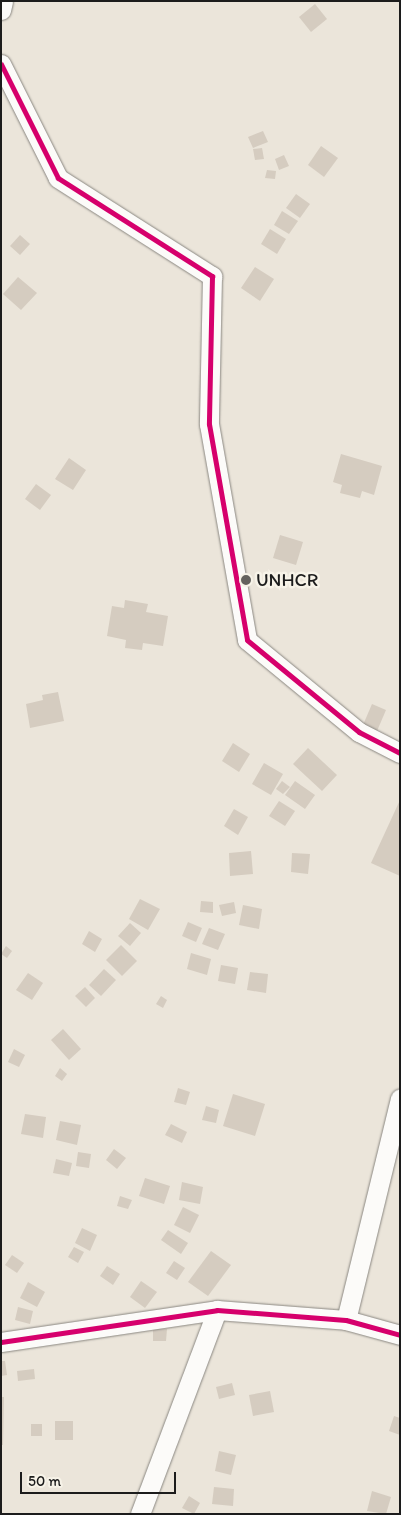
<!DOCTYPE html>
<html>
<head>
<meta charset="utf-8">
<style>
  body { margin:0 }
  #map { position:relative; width:401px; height:1515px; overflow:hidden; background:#ebe5da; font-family:Itim,sans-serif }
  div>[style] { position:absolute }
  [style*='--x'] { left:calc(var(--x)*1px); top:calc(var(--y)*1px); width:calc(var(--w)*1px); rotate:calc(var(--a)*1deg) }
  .building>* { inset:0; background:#d5ccc0 }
  .roads { filter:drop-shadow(0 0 1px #8a8781) drop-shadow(0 0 1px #8a8781) }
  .street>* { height:19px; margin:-9.5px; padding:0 9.5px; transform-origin:9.5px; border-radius:9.5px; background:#fcfbf9 }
  .cycleway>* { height:5px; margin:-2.5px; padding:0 2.5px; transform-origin:2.5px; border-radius:2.5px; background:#d6006c }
  .dots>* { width:14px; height:14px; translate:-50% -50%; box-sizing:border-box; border:2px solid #f7f3e8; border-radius:50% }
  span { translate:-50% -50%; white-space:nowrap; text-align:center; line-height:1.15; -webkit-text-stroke:5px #f7f3e8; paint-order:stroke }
  .poi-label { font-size:19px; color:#1c1c1c }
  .left { translate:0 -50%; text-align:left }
  .frame { position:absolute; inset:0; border:2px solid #1c1c1c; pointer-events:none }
  .scale { position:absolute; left:20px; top:1472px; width:156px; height:22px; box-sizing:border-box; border:2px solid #1c1c1c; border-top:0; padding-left:6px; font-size:15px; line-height:18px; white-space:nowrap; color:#1c1c1c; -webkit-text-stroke:4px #f7f3e8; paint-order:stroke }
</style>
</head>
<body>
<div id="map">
  <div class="building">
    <i style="clip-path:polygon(315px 4px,327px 19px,311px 32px,299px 17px)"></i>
    <i style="clip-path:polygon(263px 131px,268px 142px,253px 148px,248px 137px)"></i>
    <i style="clip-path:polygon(321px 146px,338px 158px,324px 177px,308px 165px)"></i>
    <i style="clip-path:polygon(262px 148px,264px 159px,255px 160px,253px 149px)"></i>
    <i style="clip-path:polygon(284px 155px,289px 166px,279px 170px,275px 159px)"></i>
    <i style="clip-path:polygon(267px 170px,276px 171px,275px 179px,265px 178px)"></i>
    <i style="clip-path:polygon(296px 194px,310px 204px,300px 218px,286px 208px)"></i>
    <i style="clip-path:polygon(282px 211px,298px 221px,289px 234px,274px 225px)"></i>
    <i style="clip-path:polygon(270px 229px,286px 239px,277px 254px,261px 244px)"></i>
    <i style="clip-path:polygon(20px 235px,30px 244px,20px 255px,10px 246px)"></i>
    <i style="clip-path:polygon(255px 267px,274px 279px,260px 301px,241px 288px)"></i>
    <i style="clip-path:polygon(18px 277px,37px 293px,21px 310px,3px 294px)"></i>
    <i style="clip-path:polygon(341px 454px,382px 466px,374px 495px,362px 491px,360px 498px,340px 493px,342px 485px,333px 482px)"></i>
    <i style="clip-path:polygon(69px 458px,86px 470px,73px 490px,55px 479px)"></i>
    <i style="clip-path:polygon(36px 484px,51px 495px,40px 510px,25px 499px)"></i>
    <i style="clip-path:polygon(280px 535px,303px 542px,296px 565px,273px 558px)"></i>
    <i style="clip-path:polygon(125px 600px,148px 604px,146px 612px,168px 616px,163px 646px,143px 643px,142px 650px,125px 648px,126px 640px,107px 636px,112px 606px,124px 608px)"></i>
    <i style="clip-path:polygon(58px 692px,64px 721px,30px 728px,26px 704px,43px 700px,42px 695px)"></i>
    <i style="clip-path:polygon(372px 704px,386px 710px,377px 731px,363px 725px)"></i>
    <i style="clip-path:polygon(233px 743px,250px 754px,239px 772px,222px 761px)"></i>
    <i style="clip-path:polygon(308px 748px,337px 775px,322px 791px,293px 764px)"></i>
    <i style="clip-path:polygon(264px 763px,283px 774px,271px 795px,252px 784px)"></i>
    <i style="clip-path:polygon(282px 781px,290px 787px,283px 794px,276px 789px)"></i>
    <i style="clip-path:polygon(295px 781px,315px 795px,305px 809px,285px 795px)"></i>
    <i style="clip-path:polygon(400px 800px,400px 876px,371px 863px)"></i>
    <i style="clip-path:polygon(279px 801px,295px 811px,285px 826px,269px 816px)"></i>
    <i style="clip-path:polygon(234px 809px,248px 817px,238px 835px,224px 826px)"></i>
    <i style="clip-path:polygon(251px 851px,253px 874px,230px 876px,229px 853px)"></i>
    <i style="clip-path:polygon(292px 853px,310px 854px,308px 874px,291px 872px)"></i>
    <i style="clip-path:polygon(140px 899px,160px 909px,148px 930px,129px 919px)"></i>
    <i style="clip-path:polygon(201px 901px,213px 902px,213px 913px,200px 912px)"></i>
    <i style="clip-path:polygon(234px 902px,236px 913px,222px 916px,219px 905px)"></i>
    <i style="clip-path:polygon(243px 905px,262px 909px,259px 929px,239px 925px)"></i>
    <i style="clip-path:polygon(188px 922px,202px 928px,196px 942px,182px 936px)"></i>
    <i style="clip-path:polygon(130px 923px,141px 933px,130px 946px,118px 936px)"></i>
    <i style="clip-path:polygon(209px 928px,225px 934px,218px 950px,202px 944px)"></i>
    <i style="clip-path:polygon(89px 931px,102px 939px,95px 952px,82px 944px)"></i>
    <i style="clip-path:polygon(121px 945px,137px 961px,122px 976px,106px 960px)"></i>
    <i style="clip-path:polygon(6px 946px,12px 951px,7px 958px,1px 954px)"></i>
    <i style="clip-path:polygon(191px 953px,211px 959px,207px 975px,187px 969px)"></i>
    <i style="clip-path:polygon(221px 965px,238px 968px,235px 984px,218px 981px)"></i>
    <i style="clip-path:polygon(104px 969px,116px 980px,101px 996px,89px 985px)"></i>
    <i style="clip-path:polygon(250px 972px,268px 974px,266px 993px,247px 990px)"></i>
    <i style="clip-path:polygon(28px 973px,43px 983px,32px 1000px,16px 990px)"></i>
    <i style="clip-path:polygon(85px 987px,95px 998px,86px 1007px,75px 996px)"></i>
    <i style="clip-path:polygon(161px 996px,167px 1000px,163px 1008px,156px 1004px)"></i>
    <i style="clip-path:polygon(63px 1029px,81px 1049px,69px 1060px,51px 1040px)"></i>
    <i style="clip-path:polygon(14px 1049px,25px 1055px,19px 1067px,8px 1062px)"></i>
    <i style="clip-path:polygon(60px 1068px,67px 1074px,62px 1081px,55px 1076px)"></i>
    <i style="clip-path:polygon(178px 1088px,190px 1092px,186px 1105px,174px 1102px)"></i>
    <i style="clip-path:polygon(233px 1094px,265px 1104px,255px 1136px,223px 1126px)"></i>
    <i style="clip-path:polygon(206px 1106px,219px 1110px,216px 1123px,202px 1120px)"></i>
    <i style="clip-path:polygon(25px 1114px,46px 1117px,43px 1138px,21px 1134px)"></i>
    <i style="clip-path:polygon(60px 1121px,81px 1125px,77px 1145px,56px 1140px)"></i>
    <i style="clip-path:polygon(171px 1124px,187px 1132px,182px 1143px,165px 1135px)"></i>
    <i style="clip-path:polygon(114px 1149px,126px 1158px,117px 1169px,106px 1160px)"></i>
    <i style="clip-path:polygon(78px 1152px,91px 1154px,89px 1168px,76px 1166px)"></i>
    <i style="clip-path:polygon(56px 1159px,72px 1163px,69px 1176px,53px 1173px)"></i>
    <i style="clip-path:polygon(145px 1178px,170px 1186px,164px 1204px,139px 1196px)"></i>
    <i style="clip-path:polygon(182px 1182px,203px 1187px,200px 1204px,179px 1200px)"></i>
    <i style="clip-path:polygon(120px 1196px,132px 1200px,128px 1209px,117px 1206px)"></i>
    <i style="clip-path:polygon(183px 1207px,199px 1215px,190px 1233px,174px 1225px)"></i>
    <i style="clip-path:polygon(82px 1228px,97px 1235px,90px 1251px,75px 1243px)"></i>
    <i style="clip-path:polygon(168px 1230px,188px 1243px,181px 1254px,161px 1240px)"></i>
    <i style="clip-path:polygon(74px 1247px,84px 1252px,78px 1263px,68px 1257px)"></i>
    <i style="clip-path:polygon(211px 1251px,231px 1265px,208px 1296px,188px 1282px)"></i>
    <i style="clip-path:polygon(12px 1255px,24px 1263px,17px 1273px,5px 1265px)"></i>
    <i style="clip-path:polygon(174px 1261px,185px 1268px,177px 1280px,166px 1273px)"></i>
    <i style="clip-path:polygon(107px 1266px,120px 1274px,113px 1285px,100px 1276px)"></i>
    <i style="clip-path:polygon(141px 1281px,157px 1292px,145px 1308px,130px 1297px)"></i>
    <i style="clip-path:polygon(28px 1282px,45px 1292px,37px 1307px,20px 1298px)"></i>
    <i style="clip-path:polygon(18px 1307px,33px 1311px,30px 1324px,15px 1320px)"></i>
    <i style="clip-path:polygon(153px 1328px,167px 1329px,166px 1341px,153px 1341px)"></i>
    <i style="clip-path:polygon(1px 1361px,5px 1361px,7px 1375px,1px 1376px)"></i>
    <i style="clip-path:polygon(34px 1369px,35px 1379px,18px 1381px,17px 1371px)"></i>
    <i style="clip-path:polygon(232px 1383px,235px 1395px,219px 1399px,216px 1387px)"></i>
    <i style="clip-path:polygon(270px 1391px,274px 1412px,253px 1416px,249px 1395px)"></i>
    <i style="clip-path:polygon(1px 1397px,4px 1397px,3px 1445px,1px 1445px)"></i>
    <i style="clip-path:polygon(394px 1416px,400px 1418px,400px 1435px,389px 1431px)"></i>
    <i style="clip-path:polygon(55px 1421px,73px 1421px,73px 1440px,55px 1440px)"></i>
    <i style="clip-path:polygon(31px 1424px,42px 1424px,42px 1436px,31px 1436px)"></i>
    <i style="clip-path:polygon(219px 1451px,236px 1455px,231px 1475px,215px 1471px)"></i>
    <i style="clip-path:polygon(214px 1487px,234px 1489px,233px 1506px,212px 1504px)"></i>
    <i style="clip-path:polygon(372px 1491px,391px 1497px,386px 1514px,367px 1511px)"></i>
    <i style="clip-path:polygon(189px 1496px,200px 1503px,194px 1514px,182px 1508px)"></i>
  </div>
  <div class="roads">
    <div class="street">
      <i style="--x:1;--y:10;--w:9;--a:-77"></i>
      <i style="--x:1;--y:64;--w:127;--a:63.4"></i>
      <i style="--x:58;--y:178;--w:183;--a:32.5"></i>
      <i style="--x:212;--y:276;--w:148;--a:91.2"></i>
      <i style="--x:209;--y:424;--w:219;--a:80"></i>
      <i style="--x:247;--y:640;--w:145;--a:39.4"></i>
      <i style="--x:359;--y:732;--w:46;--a:27.1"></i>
      <i style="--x:346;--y:1320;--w:228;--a:-76.3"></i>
      <i style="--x:1;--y:1342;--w:218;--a:-8.4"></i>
      <i style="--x:217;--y:1310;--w:129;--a:4.4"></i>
      <i style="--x:346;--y:1320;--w:56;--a:15.5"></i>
      <i style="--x:140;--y:1514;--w:218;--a:-69.3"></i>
    </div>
  </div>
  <div class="cycleway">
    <i style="--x:1;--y:64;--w:127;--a:63.4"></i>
    <i style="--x:58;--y:178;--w:183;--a:32.5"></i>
    <i style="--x:212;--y:276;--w:148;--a:91.2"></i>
    <i style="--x:209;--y:424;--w:219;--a:80"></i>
    <i style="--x:247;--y:640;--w:145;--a:39.4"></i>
    <i style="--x:359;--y:732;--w:46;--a:27.1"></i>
    <i style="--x:1;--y:1342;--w:218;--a:-8.4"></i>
    <i style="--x:217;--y:1310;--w:129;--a:4.4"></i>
    <i style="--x:346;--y:1320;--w:56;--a:15.5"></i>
  </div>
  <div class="dots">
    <i style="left:246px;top:580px;background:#64625e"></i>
  </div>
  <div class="poi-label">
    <span class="left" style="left:256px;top:580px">UNHCR</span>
  </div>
  <div class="frame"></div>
  <div class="scale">50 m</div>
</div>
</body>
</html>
